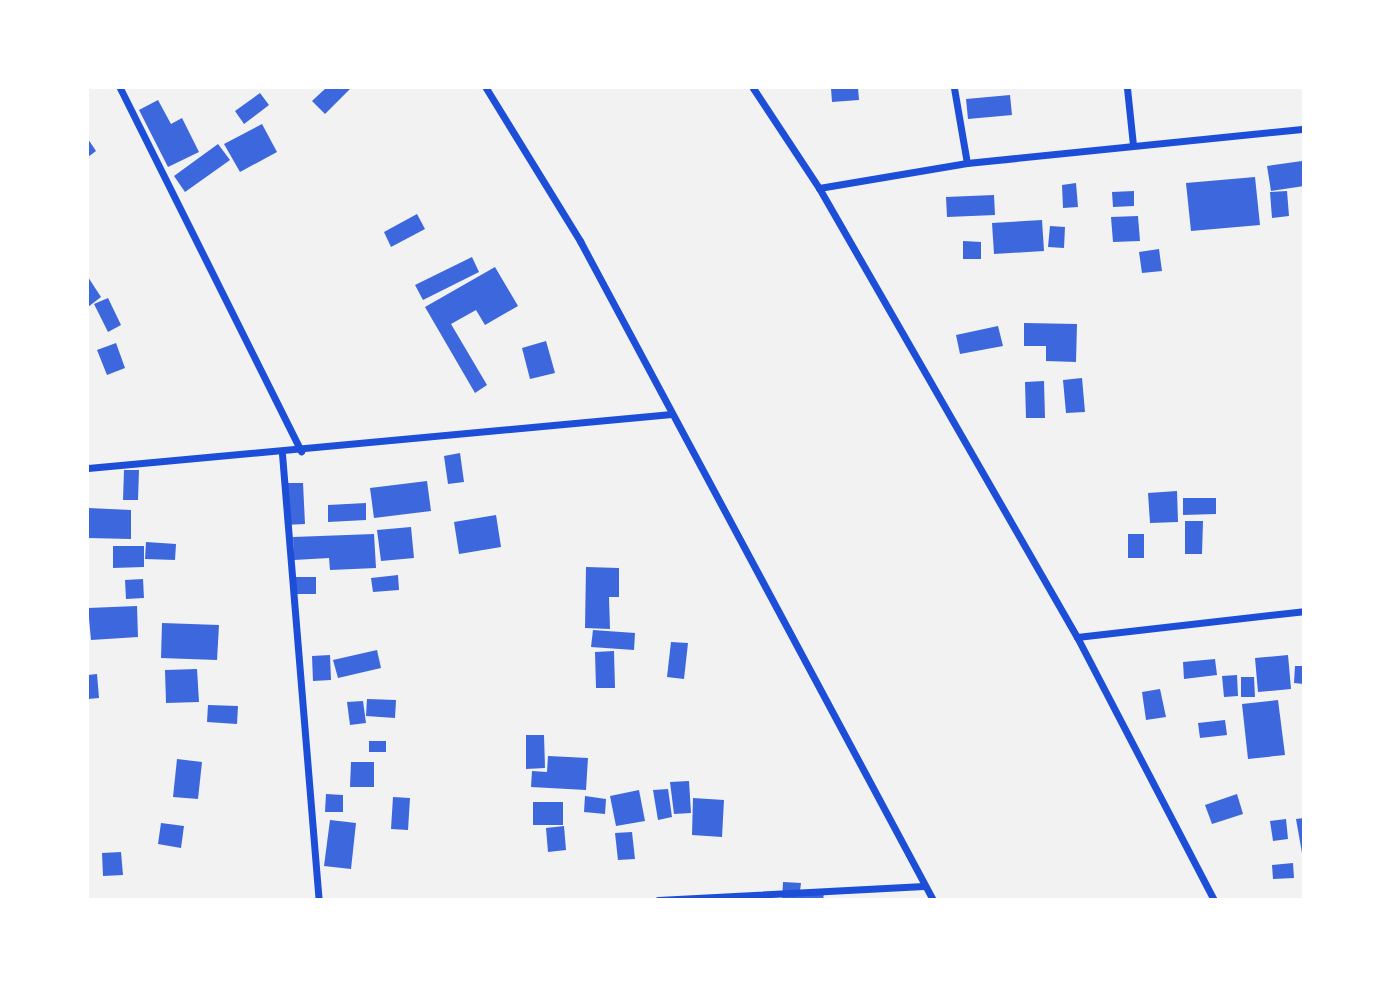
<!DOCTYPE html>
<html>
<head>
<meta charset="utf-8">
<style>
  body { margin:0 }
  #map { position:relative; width:1391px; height:987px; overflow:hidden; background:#f2f2f2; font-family:Overpass,sans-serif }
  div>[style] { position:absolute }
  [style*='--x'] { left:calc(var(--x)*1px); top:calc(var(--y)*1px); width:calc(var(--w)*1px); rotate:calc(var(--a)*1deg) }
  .building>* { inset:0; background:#3d67dc }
  .minor>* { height:7px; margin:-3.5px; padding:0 3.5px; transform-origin:3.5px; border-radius:3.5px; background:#1d4ed8 }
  span { translate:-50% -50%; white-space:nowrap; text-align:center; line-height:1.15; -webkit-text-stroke:5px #fff; paint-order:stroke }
  .frame { position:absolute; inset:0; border:89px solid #fff; pointer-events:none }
</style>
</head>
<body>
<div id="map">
  <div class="building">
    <i style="clip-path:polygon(326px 88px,350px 89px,325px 114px,312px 101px)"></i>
    <i style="clip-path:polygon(831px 88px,858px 88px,859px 100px,832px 102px)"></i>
    <i style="clip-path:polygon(260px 93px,269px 105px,244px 124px,235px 111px)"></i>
    <i style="clip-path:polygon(1010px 95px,1012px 115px,968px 119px,966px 99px)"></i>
    <i style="clip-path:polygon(158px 100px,171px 124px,182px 118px,199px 152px,168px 167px,139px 110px)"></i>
    <i style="clip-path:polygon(262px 124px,277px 152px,240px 172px,224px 144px)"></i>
    <i style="clip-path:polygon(88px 139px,96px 151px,88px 157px)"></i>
    <i style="clip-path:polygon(218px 144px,230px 160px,185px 192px,174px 176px)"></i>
    <i style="clip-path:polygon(1302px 161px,1304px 186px,1271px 191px,1267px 166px)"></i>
    <i style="clip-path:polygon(1255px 177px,1260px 225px,1191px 231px,1186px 183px)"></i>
    <i style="clip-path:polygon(1076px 183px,1078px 207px,1063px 208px,1062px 185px)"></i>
    <i style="clip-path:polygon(1134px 191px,1134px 206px,1113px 207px,1112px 192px)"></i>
    <i style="clip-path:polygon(1287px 191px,1289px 216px,1272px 218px,1270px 192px)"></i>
    <i style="clip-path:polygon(994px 195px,995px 215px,947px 217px,946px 197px)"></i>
    <i style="clip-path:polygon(417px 214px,425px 229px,391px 247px,384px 232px)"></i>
    <i style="clip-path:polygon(1138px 216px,1140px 241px,1113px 242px,1111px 217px)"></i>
    <i style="clip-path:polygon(1042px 220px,1044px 251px,994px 254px,992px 223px)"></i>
    <i style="clip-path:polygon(1050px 226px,1065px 227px,1064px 248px,1048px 247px)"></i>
    <i style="clip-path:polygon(963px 241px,981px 242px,981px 259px,963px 259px)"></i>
    <i style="clip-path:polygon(1159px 249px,1162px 271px,1142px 273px,1139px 252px)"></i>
    <i style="clip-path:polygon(472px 257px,479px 272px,423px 300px,415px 285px)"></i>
    <i style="clip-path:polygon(495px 267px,518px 306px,485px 325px,476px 310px,451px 324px,487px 385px,475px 393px,425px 307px)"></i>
    <i style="clip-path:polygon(88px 277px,101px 297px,88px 307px)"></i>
    <i style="clip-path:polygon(108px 298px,121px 325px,108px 332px,94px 304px)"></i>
    <i style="clip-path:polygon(1024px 323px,1077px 324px,1076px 362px,1046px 361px,1046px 346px,1024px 346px)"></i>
    <i style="clip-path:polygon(998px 326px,1003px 346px,960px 354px,956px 335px)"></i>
    <i style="clip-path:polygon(546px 341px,555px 373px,530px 379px,522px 348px)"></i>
    <i style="clip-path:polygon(116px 343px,125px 368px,107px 375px,97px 350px)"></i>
    <i style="clip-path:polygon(1082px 378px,1085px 412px,1066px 413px,1063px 380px)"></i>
    <i style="clip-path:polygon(1044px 381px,1045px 418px,1026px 418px,1025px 382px)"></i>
    <i style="clip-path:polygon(460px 453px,464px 482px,448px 484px,444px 456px)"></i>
    <i style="clip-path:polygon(124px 470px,139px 470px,138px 500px,123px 500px)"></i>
    <i style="clip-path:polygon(427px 481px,431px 511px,374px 518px,370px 488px)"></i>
    <i style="clip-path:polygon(284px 483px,303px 483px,305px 524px,285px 525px)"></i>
    <i style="clip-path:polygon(1177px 491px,1178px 522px,1150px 523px,1148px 493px)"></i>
    <i style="clip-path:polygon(1183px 498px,1216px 498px,1216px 514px,1183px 515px)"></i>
    <i style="clip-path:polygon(366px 503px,366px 520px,328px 522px,328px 505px)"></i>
    <i style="clip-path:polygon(88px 508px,131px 510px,131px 539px,88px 538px)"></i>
    <i style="clip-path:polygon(496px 515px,501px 547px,459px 554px,454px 522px)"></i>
    <i style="clip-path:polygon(1185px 521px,1203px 521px,1202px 554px,1185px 554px)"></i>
    <i style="clip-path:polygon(411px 527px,414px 558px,381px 561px,377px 530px)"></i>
    <i style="clip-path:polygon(374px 534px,376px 568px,330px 570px,329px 558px,294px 560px,293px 537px)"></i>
    <i style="clip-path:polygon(1128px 534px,1144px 534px,1144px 558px,1128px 558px)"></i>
    <i style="clip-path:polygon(146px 542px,176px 544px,175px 560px,145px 559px)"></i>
    <i style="clip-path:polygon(113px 546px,144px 546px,144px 567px,113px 568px)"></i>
    <i style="clip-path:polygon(586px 567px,619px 568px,619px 597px,609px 597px,610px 629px,585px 628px)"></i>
    <i style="clip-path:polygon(398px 575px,399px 590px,373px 592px,371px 578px)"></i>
    <i style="clip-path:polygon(296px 577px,316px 577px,316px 594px,296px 594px)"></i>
    <i style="clip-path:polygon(143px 579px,144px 598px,126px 599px,125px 580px)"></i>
    <i style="clip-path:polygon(137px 606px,138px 637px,91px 640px,88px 608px)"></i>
    <i style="clip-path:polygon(162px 623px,219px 625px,217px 660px,161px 658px)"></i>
    <i style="clip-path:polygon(593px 630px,635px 633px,634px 650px,591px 647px)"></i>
    <i style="clip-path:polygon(671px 642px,688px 643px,684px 679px,667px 677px)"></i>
    <i style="clip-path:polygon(377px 650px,381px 668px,338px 678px,333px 660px)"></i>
    <i style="clip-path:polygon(614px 651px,615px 688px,596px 688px,595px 652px)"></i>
    <i style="clip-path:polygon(330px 655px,331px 680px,313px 681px,312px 656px)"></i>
    <i style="clip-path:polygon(1288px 655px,1291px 689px,1258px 692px,1255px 658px)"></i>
    <i style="clip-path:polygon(1215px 659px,1217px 675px,1184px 679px,1183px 662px)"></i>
    <i style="clip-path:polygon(1295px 666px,1304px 666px,1304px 684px,1294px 683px)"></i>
    <i style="clip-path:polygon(197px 669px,199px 702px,166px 703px,165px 670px)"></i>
    <i style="clip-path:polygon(97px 674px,99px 698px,88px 699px,88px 675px)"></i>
    <i style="clip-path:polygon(1237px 675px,1238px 696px,1224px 697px,1222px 676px)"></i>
    <i style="clip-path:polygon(1241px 677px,1254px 677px,1255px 697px,1241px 697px)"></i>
    <i style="clip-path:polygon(1160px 689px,1166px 717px,1146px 720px,1142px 692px)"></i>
    <i style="clip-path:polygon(367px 699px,396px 700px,395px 718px,366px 716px)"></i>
    <i style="clip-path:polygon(1278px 700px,1285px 755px,1248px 759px,1242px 704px)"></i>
    <i style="clip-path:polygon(363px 701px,366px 723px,350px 725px,347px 702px)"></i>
    <i style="clip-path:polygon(208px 705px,238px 706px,237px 724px,207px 722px)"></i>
    <i style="clip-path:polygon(1225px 720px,1227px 735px,1200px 738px,1198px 723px)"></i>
    <i style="clip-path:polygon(526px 735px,544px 735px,545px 768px,526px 769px)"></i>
    <i style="clip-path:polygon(369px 741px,386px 741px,386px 752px,369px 752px)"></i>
    <i style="clip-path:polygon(548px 756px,588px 758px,586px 790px,531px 787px,532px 771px,547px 772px)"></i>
    <i style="clip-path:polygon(177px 759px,202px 762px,198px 799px,173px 797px)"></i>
    <i style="clip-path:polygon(351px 762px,374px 762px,374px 787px,350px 787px)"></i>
    <i style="clip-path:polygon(689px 781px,691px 813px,674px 814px,670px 782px)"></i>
    <i style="clip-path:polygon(668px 789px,672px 817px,658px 820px,653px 790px)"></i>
    <i style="clip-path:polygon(639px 790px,645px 821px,616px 826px,610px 796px)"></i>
    <i style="clip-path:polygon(326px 794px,343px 795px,343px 812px,325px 812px)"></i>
    <i style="clip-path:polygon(1237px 794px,1243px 814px,1212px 824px,1205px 805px)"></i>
    <i style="clip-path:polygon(585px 796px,606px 799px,605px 814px,584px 812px)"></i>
    <i style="clip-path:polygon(393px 797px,410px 798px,408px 830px,391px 829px)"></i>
    <i style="clip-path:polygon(693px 798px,724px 800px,722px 837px,692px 835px)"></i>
    <i style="clip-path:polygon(533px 802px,563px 802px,563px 825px,533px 825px)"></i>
    <i style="clip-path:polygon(1304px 818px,1304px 852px,1302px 853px,1296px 819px)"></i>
    <i style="clip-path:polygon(1286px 819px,1288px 839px,1273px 841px,1270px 821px)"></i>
    <i style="clip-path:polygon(330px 820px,356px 823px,351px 869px,324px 866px)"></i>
    <i style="clip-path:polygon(161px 823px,184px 826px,181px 848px,158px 844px)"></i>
    <i style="clip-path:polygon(564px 826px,566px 850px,548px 852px,546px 828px)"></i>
    <i style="clip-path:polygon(632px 832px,635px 859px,618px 860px,615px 833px)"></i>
    <i style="clip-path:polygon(121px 852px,123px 875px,103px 876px,102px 853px)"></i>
    <i style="clip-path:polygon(1293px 863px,1294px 878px,1273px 879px,1272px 865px)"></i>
    <i style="clip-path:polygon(783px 882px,801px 883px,800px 891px,824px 893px,823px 900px,782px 900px)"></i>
  </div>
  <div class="minor">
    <i style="--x:120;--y:88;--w:406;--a:63.5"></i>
    <i style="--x:486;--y:88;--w:180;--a:58.4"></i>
    <i style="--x:580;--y:241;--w:748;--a:61.82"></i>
    <i style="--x:753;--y:88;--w:120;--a:56.6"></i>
    <i style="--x:819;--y:188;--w:518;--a:60.12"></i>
    <i style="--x:1077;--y:637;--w:297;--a:62.5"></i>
    <i style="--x:954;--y:88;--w:76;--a:80.2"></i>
    <i style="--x:1127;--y:88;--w:57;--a:84"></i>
    <i style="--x:819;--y:188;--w:150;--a:-9.6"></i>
    <i style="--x:967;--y:163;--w:339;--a:-5.8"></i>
    <i style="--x:282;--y:454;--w:448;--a:85.3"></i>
    <i style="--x:88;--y:468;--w:586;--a:-5.28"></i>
    <i style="--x:1077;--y:637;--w:228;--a:-6.5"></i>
    <i style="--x:658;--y:900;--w:266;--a:-3"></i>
  </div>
  <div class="frame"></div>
</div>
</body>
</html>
